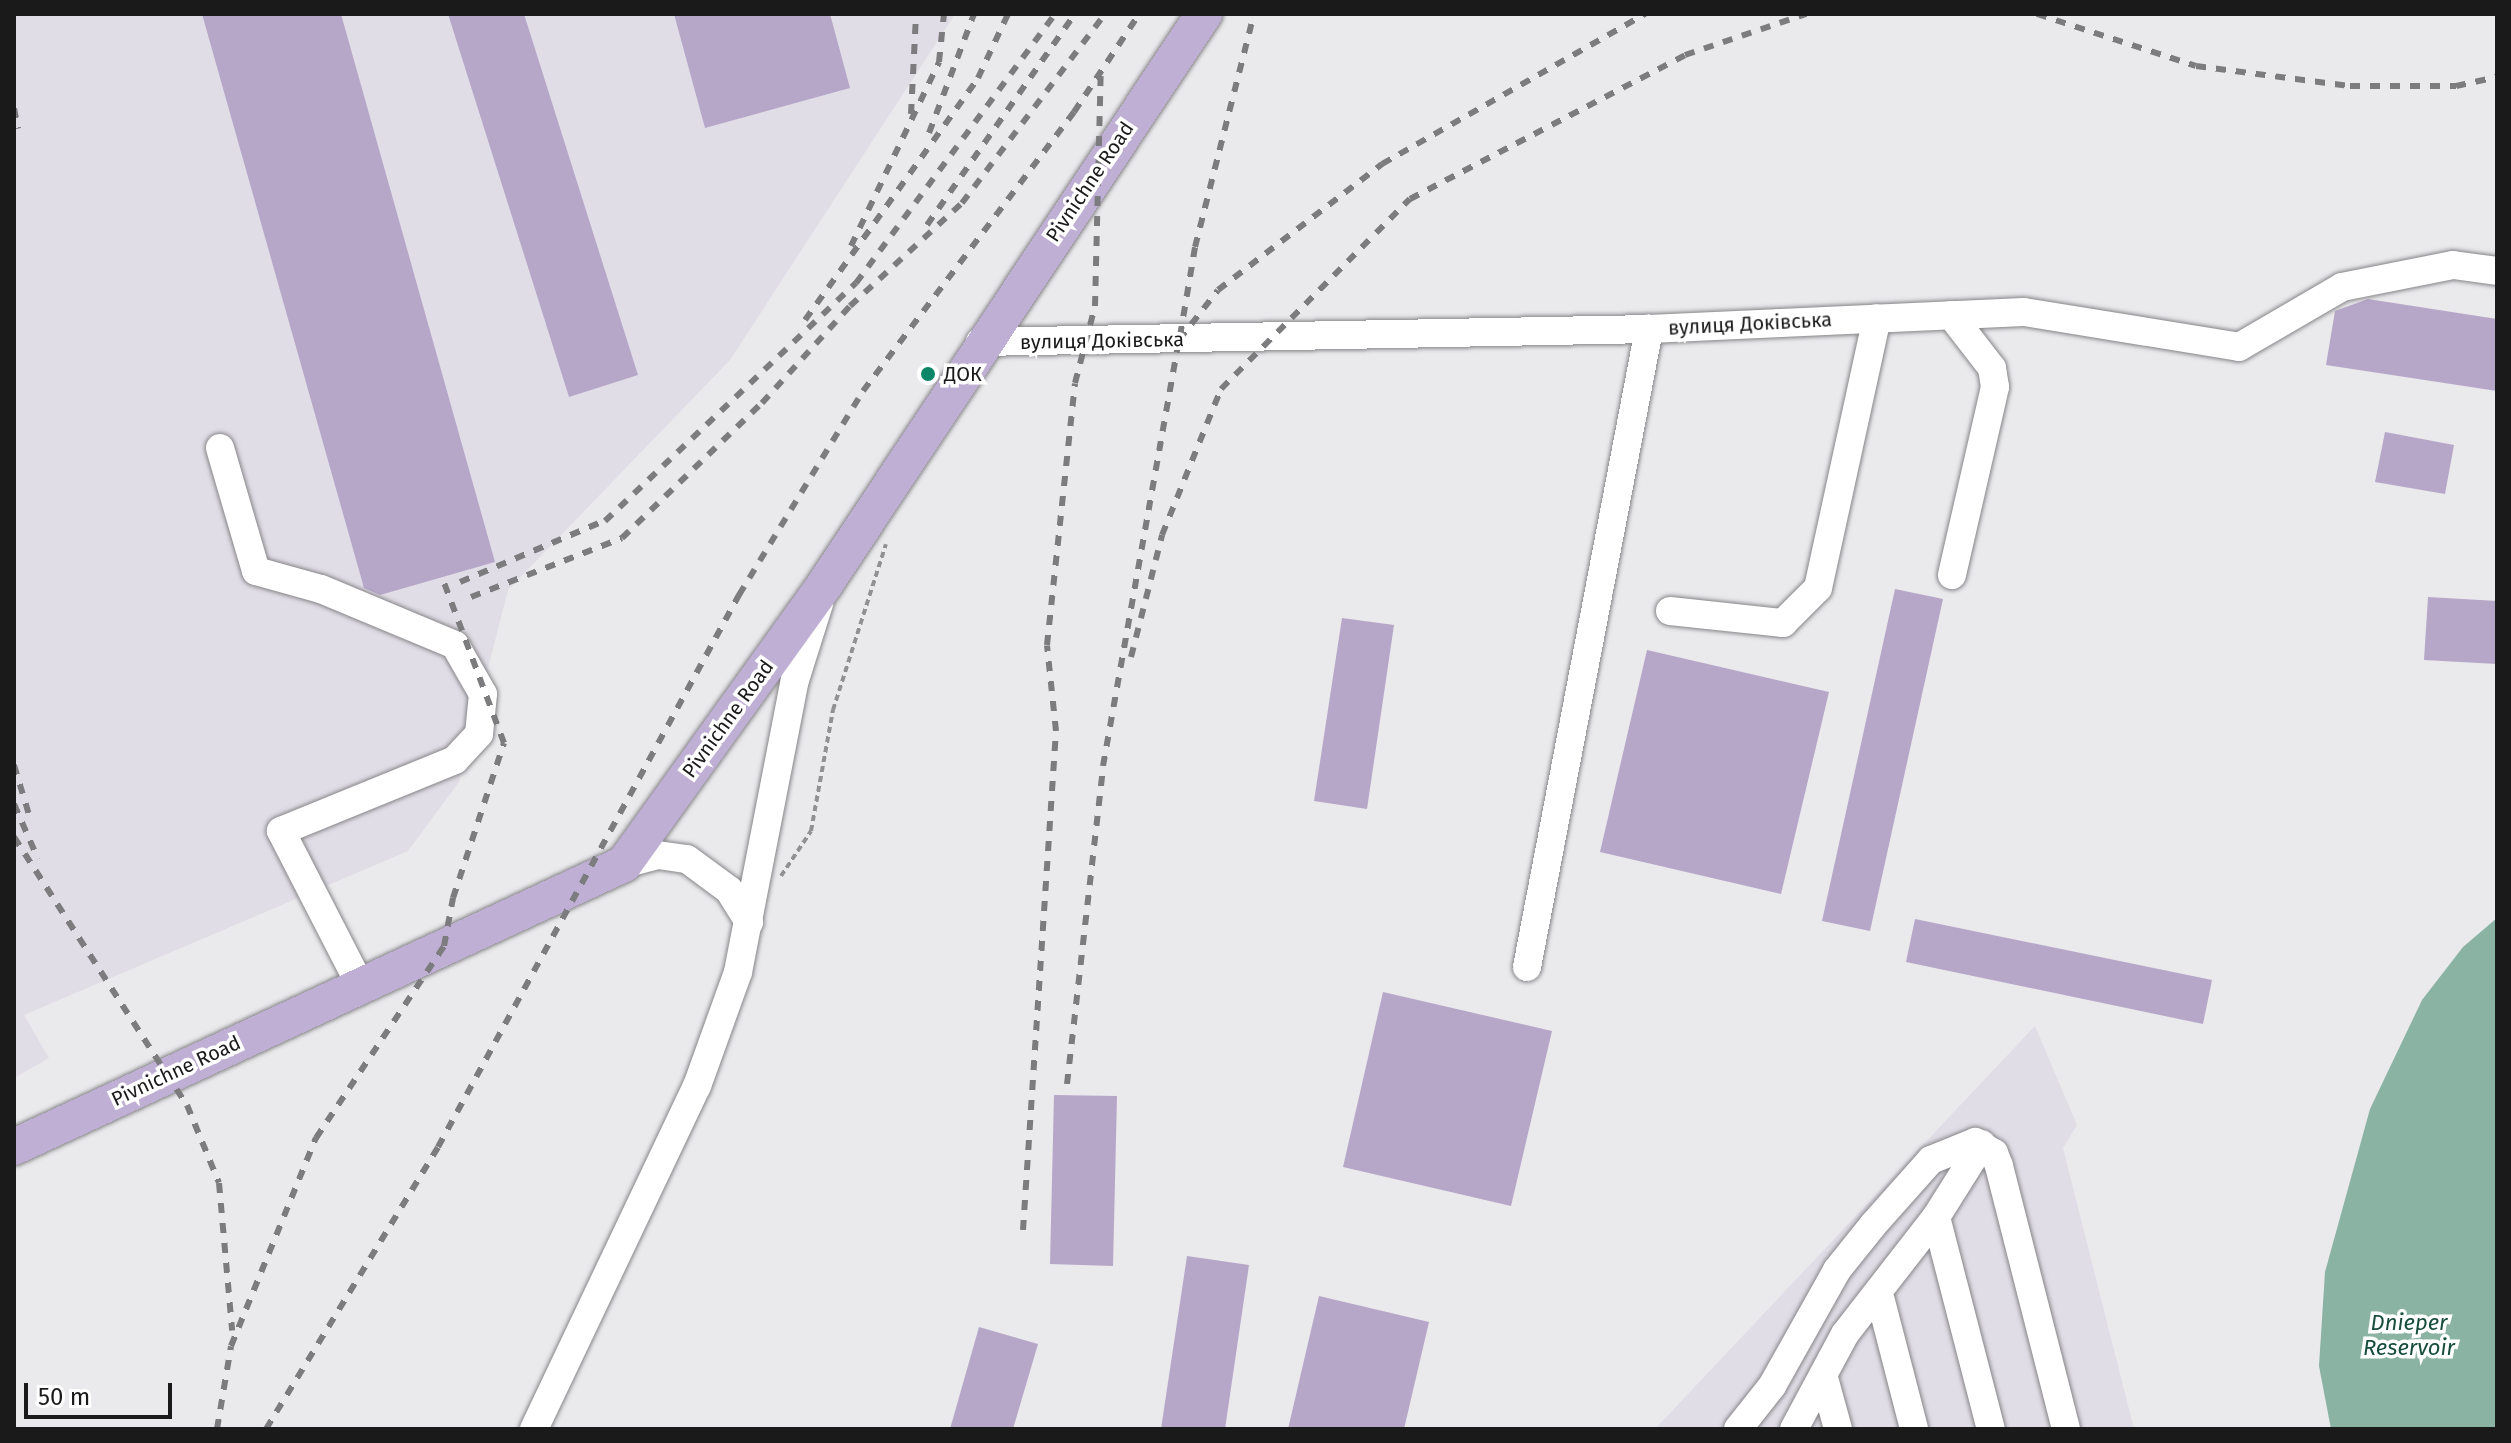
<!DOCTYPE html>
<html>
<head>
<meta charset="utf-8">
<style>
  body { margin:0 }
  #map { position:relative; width:2511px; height:1443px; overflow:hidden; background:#eae9ec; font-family:"Fira Sans",sans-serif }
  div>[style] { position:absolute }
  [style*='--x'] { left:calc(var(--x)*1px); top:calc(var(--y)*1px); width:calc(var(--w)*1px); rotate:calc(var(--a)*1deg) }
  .built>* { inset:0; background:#e1dde7 }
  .water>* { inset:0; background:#8ab3a3 }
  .building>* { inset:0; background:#b6a7c9 }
  .path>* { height:4px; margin-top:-2px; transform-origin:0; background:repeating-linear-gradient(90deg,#919092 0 6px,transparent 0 10px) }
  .roads { filter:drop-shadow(0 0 2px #868588) drop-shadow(0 0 2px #868588) }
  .minor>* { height:28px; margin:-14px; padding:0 14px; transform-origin:14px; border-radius:14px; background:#fff }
  .major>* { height:36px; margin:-18px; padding:0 18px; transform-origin:18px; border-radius:18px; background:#c0afd4 }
  .rail>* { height:6px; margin-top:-3px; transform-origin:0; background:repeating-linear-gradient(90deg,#7c7b7d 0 10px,transparent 0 20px) }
  .dots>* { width:22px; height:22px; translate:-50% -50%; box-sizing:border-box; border:4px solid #fff; border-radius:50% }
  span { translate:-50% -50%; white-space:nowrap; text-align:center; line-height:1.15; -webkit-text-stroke:7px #fff; paint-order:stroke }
  .street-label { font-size:20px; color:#1a1a1b }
  .poi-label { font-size:20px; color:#1a1a1b }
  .left { translate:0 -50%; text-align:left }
  .water-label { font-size:22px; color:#174d3d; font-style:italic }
  .frame { position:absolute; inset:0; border:16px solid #1a1a1b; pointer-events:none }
  .scale { position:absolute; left:24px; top:1383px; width:148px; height:36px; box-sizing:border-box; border:4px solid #1a1a1b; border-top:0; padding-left:10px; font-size:24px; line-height:28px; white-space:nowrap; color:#1a1a1b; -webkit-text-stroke:6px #fff; paint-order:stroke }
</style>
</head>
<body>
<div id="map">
  <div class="built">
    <i style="clip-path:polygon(14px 14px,955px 14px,730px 360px,508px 590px,459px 782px,408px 851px,24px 1015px,49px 1058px,14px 1078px)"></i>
    <i style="clip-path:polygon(2035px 1026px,2077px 1125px,2063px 1148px,2134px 1429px,1655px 1429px)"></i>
  </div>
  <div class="water">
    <i style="clip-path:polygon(2497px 918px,2497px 1429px,2331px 1429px,2319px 1366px,2325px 1272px,2370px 1109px,2422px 1000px,2463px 947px)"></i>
  </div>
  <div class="building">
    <i style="clip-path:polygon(202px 14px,341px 14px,495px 562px,380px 595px,364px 588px)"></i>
    <i style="clip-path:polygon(448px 14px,524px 14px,638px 375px,569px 397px)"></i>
    <i style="clip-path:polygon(674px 14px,830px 14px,850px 88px,705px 128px)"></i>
    <i style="clip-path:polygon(2368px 299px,2497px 319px,2497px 391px,2326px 365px,2335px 311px)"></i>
    <i style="clip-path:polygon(2385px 432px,2454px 445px,2445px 494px,2375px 482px)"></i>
    <i style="clip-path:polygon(1895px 589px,1943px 599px,1870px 931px,1822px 921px)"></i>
    <i style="clip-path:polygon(2428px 597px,2497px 601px,2497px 664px,2424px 660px)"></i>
    <i style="clip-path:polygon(1342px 618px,1394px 625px,1367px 809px,1314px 801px)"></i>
    <i style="clip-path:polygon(1647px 650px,1829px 692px,1781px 894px,1600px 852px)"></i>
    <i style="clip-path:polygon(1915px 919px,2212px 980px,2203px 1024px,1906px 962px)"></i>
    <i style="clip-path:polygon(1383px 992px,1552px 1031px,1511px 1206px,1343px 1167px)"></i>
    <i style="clip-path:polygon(1054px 1095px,1117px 1096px,1113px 1266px,1050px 1264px)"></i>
    <i style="clip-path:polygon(1187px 1256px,1249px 1265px,1225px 1429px,1161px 1429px)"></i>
    <i style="clip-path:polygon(1319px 1296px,1429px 1322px,1404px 1429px,1288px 1429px)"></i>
    <i style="clip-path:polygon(979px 1327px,1038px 1344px,1013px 1429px,950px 1429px)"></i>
  </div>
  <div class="path">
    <i style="--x:781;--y:876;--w:54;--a:-56.3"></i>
    <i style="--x:811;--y:831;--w:123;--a:-79.7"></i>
    <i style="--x:833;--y:710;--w:174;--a:-72.3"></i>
  </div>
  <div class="roads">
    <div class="minor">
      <i style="--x:1951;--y:315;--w:67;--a:52.3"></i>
      <i style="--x:1992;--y:368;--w:19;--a:81"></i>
      <i style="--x:1995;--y:387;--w:193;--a:102.9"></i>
      <i style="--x:980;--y:342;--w:669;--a:-1.11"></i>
      <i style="--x:1649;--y:329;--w:375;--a:-2.6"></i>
      <i style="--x:2024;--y:312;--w:218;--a:9.2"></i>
      <i style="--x:2239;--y:347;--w:119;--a:-30.2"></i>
      <i style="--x:2342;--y:287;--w:113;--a:-11.2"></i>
      <i style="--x:2453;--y:265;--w:44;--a:7.8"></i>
      <i style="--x:220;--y:448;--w:128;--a:73.7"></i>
      <i style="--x:256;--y:571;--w:67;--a:15.5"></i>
      <i style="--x:321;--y:589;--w:145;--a:22.7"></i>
      <i style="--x:455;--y:645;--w:56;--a:60.3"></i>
      <i style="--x:483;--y:694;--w:40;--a:95.7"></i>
      <i style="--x:479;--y:734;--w:35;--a:133"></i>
      <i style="--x:455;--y:760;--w:188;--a:157.8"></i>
      <i style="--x:281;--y:831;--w:171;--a:62.8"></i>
      <i style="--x:1670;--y:611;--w:114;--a:6.1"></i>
      <i style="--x:1783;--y:623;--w:49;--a:-45"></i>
      <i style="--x:1818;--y:588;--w:276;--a:-77.7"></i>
      <i style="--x:624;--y:864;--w:35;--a:-15"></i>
      <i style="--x:658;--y:855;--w:29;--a:8"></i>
      <i style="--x:687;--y:859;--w:52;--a:36.4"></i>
      <i style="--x:729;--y:890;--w:38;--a:58"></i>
      <i style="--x:1527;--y:967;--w:650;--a:-79.17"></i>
      <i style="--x:1936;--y:1217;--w:219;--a:75.5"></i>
      <i style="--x:1881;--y:1301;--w:132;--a:75.5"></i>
      <i style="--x:1824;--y:1378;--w:53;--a:74.6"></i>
      <i style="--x:534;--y:1429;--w:380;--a:-64.6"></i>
      <i style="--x:697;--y:1086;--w:121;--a:-70.2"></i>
      <i style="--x:738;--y:972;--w:298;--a:-79"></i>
      <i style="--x:795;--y:680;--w:80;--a:-72.5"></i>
      <i style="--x:1738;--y:1429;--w:55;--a:-51.7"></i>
      <i style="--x:1772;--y:1386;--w:133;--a:-60.7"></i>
      <i style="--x:1837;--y:1270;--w:58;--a:-51.3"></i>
      <i style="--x:1873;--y:1225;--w:87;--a:-48.3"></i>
      <i style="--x:1931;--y:1160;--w:48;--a:-22.2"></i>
      <i style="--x:1975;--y:1142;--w:22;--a:30"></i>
      <i style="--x:1994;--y:1153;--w:14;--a:69"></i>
      <i style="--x:1999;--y:1166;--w:271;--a:75.7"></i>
      <i style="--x:1794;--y:1429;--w:108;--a:-61.8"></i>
      <i style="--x:1845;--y:1334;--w:148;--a:-52.1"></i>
      <i style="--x:1936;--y:1217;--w:86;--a:-57.8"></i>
    </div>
    <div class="major">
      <i style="--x:14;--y:1147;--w:672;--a:-24.89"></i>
      <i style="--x:624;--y:864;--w:345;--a:-54.3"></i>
      <i style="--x:825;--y:584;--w:685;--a:-56.38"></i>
    </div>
  </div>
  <div class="rail">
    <i style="--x:2037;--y:14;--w:167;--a:18.1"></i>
    <i style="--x:2196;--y:66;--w:155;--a:7.4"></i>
    <i style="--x:2350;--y:86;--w:106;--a:0"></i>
    <i style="--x:2456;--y:86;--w:42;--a:-12.4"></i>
    <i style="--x:14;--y:108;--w:21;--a:79"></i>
    <i style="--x:911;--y:114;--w:100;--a:-87.1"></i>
    <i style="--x:929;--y:133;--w:127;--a:-69.3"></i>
    <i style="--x:927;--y:225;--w:258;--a:-55"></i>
    <i style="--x:851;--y:246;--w:204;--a:-64.4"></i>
    <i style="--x:939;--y:62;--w:48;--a:-84.1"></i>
    <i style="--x:805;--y:320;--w:297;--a:-54.4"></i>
    <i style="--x:978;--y:78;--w:71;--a:-64.9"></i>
    <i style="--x:1180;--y:336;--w:90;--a:-80.4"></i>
    <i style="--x:1195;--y:247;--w:240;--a:-75.8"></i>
    <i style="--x:605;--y:521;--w:346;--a:-43.5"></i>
    <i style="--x:856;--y:283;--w:335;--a:-53.5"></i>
    <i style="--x:460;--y:582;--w:159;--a:-23"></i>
    <i style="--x:471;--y:597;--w:162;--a:-21.3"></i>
    <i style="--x:622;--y:538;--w:194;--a:-44"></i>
    <i style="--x:762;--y:403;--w:131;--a:-47.8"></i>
    <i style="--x:850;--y:306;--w:152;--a:-42.6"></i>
    <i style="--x:962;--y:203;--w:237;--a:-52.9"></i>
    <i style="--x:1131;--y:657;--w:126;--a:-75.7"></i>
    <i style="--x:1162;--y:535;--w:157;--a:-68"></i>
    <i style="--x:1221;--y:389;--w:268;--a:-45.2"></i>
    <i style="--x:1410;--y:199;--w:310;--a:-27.6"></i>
    <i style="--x:1685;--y:55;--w:128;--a:-18.7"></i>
    <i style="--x:14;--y:765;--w:55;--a:73.2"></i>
    <i style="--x:14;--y:804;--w:60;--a:66.4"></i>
    <i style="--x:14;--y:837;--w:319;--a:57.2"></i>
    <i style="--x:187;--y:1105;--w:84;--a:67.7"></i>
    <i style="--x:219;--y:1183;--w:148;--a:84.9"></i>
    <i style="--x:1067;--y:1084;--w:320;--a:-83.5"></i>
    <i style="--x:1103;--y:766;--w:433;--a:-79.9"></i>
    <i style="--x:1179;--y:340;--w:63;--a:-52"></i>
    <i style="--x:1218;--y:290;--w:207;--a:-37.5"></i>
    <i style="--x:1382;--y:164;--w:303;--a:-29.7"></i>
    <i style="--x:1023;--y:1230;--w:500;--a:-86.22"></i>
    <i style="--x:1056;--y:731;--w:86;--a:-96"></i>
    <i style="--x:1047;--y:645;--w:263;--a:-83.9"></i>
    <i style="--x:1075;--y:383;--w:80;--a:-75.4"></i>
    <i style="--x:1095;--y:306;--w:238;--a:-88.6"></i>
    <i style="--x:217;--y:1429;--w:84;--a:-80.4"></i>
    <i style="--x:231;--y:1346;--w:225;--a:-67.8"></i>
    <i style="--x:316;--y:1138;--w:231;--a:-56.3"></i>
    <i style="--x:444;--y:946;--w:49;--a:-79.4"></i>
    <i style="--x:453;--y:898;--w:163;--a:-71.8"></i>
    <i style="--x:504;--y:743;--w:177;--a:-110.5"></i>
    <i style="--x:266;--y:1429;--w:330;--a:-58.6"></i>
    <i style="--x:438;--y:1147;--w:629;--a:-61.4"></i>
    <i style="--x:739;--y:595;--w:239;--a:-58.7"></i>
    <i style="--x:863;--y:391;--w:350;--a:-52.9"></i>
    <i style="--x:1074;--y:112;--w:118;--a:-56.4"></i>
  </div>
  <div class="dots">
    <i style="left:928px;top:374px;background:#0b8667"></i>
  </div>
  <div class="street-label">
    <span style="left:1090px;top:182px;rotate:-56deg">Pivnichne Road</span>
    <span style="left:1750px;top:324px;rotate:-3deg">вулиця Доківська</span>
    <span style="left:1102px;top:341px;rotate:-1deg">вулиця Доківська</span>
    <span style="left:728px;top:719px;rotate:-54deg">Pivnichne Road</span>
    <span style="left:176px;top:1071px;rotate:-25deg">Pivnichne Road</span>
  </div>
  <div class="poi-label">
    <span class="left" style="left:944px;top:374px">ДОК</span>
  </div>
  <div class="water-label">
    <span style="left:2409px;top:1335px">Dnieper<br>Reservoir</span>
  </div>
  <div class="frame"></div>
  <div class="scale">50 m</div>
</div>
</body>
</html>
